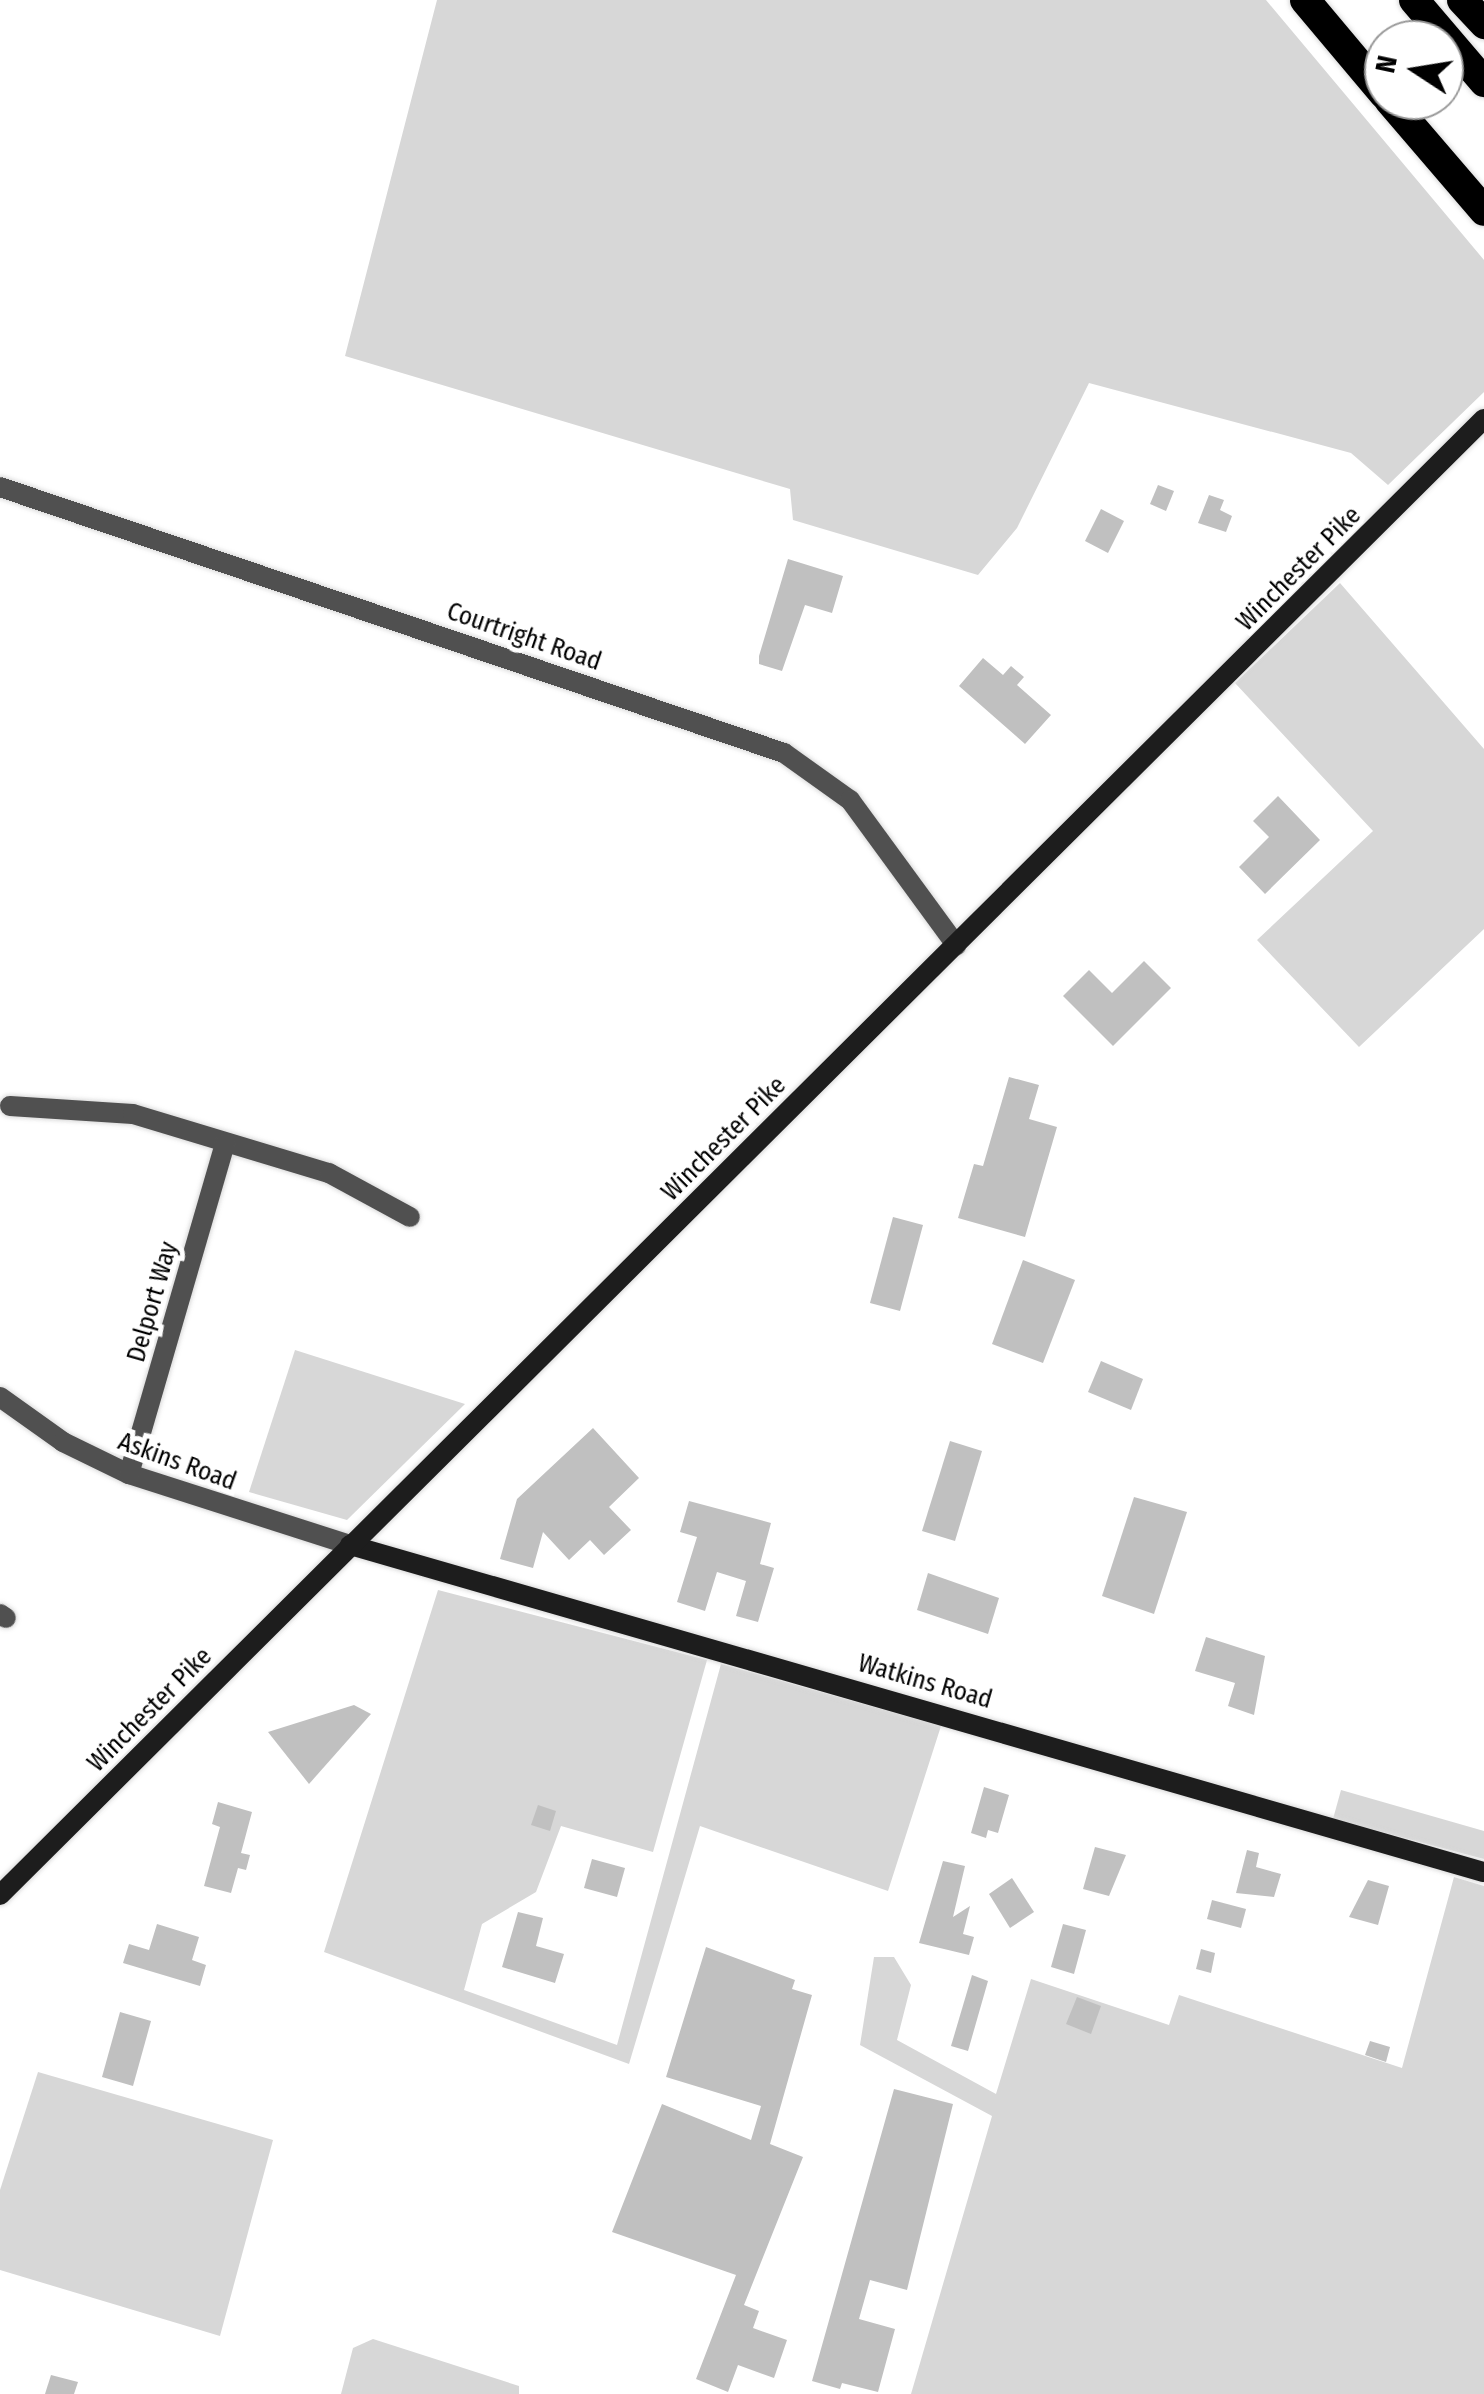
<!DOCTYPE html>
<html>
<head>
<meta charset="utf-8">
<style>
  body { margin:0 }
  #map { position:relative; width:1484px; height:2394px; overflow:hidden; background:#fff; font-family:"Fira Sans Condensed",sans-serif }
  div>[style] { position:absolute }
  [style*='--x'] { left:calc(var(--x)*1px); top:calc(var(--y)*1px); width:calc(var(--w)*1px); rotate:calc(var(--a)*1deg) }
  .green>* { inset:0; background:#d7d7d7 }
  .building>* { inset:0; background:#c0c0c0 }
  .roads { filter:drop-shadow(0 0 2px #dbdbdb) drop-shadow(0 0 2px #dbdbdb) }
  .street>* { height:20px; margin:-10px; padding:0 10px; transform-origin:10px; border-radius:10px; background:#505050 }
  .secondary>* { height:20px; margin:-10px; padding:0 10px; transform-origin:10px; border-radius:10px; background:#1d1d1d }
  .highway>* { height:30px; margin:-15px; padding:0 15px; transform-origin:15px; border-radius:15px; background:#000 }
  span { translate:-50% -50%; white-space:nowrap; text-align:center; line-height:1.15; -webkit-text-stroke:10px #fff; paint-order:stroke }
  .street-label { font-size:25px; color:#000 }
  .north { position:absolute; left:1364px; top:20px; width:100px; height:100px; box-sizing:border-box; background:#fff; border:2px solid #999; border-radius:50%; rotate:282deg; font-size:28px; font-weight:700; line-height:40px; text-align:center; color:#000 }
  .north::after { content:''; display:block; margin:auto; width:35px; height:45px; background:#000; clip-path:polygon(50% 0,100% 100%,50% 72%,0 100%) }
</style>
</head>
<body>
<div id="map">
  <div class="green">
    <i style="clip-path:polygon(437px 0,1266px 0,1484px 260px,1484px 392px,1388px 485px,1351px 453px,1089px 383px,1017px 528px,978px 575px,793px 520px,790px 489px,345px 356px)"></i>
    <i style="clip-path:polygon(1340px 583px,1484px 749px,1484px 929px,1359px 1047px,1257px 940px,1373px 831px,1235px 683px)"></i>
    <i style="clip-path:polygon(295px 1350px,465px 1404px,347px 1520px,249px 1492px)"></i>
    <i style="clip-path:polygon(438px 1590px,707px 1660px,653px 1852px,561px 1826px,536px 1892px,482px 1924px,464px 1990px,617px 2045px,721px 1664px,941px 1726px,888px 1891px,700px 1826px,629px 2064px,324px 1952px)"></i>
    <i style="clip-path:polygon(1341px 1790px,1484px 1831px,1484px 1859px,1333px 1819px)"></i>
    <i style="clip-path:polygon(1454px 1877px,1484px 1886px,1484px 2394px,911px 2394px,992px 2116px,860px 2045px,874px 1957px,894px 1957px,911px 1985px,897px 2040px,996px 2094px,1031px 1979px,1169px 2025px,1179px 1995px,1402px 2068px)"></i>
    <i style="clip-path:polygon(38px 2072px,273px 2140px,220px 2336px,0 2270px,0 2190px)"></i>
    <i style="clip-path:polygon(373px 2339px,519px 2386px,519px 2394px,341px 2394px,353px 2348px)"></i>
  </div>
  <div class="building">
    <i style="clip-path:polygon(1158px 485px,1174px 491px,1166px 511px,1150px 504px)"></i>
    <i style="clip-path:polygon(1209px 495px,1224px 500px,1220px 510px,1232px 516px,1226px 532px,1198px 523px)"></i>
    <i style="clip-path:polygon(1101px 509px,1124px 521px,1108px 553px,1085px 541px)"></i>
    <i style="clip-path:polygon(788px 559px,843px 576px,832px 613px,805px 605px,782px 671px,759px 664px,759px 656px)"></i>
    <i style="clip-path:polygon(983px 658px,1003px 675px,1011px 666px,1024px 677px,1017px 685px,1051px 715px,1025px 744px,959px 686px)"></i>
    <i style="clip-path:polygon(1278px 796px,1320px 840px,1265px 894px,1239px 867px,1269px 837px,1253px 821px)"></i>
    <i style="clip-path:polygon(1144px 961px,1171px 988px,1113px 1046px,1063px 996px,1089px 970px,1112px 993px)"></i>
    <i style="clip-path:polygon(1009px 1077px,1039px 1085px,1029px 1119px,1057px 1127px,1025px 1237px,958px 1218px,974px 1164px,983px 1166px)"></i>
    <i style="clip-path:polygon(893px 1217px,923px 1225px,900px 1311px,870px 1303px)"></i>
    <i style="clip-path:polygon(1023px 1260px,1075px 1280px,1043px 1363px,992px 1344px)"></i>
    <i style="clip-path:polygon(1101px 1361px,1143px 1379px,1131px 1410px,1088px 1392px)"></i>
    <i style="clip-path:polygon(593px 1428px,639px 1478px,609px 1507px,631px 1530px,604px 1555px,590px 1540px,569px 1560px,543px 1532px,533px 1568px,500px 1559px,517px 1499px)"></i>
    <i style="clip-path:polygon(950px 1441px,982px 1451px,955px 1541px,922px 1531px)"></i>
    <i style="clip-path:polygon(1134px 1497px,1187px 1512px,1154px 1614px,1102px 1596px)"></i>
    <i style="clip-path:polygon(689px 1501px,771px 1523px,760px 1564px,774px 1568px,758px 1622px,736px 1616px,746px 1581px,717px 1572px,705px 1611px,677px 1602px,697px 1537px,680px 1532px)"></i>
    <i style="clip-path:polygon(928px 1573px,999px 1598px,988px 1634px,917px 1610px)"></i>
    <i style="clip-path:polygon(1206px 1637px,1265px 1656px,1254px 1715px,1228px 1706px,1235px 1683px,1195px 1671px)"></i>
    <i style="clip-path:polygon(354px 1705px,371px 1714px,309px 1784px,268px 1732px)"></i>
    <i style="clip-path:polygon(984px 1787px,1009px 1795px,998px 1833px,988px 1830px,986px 1838px,971px 1833px)"></i>
    <i style="clip-path:polygon(218px 1802px,252px 1812px,241px 1853px,250px 1855px,246px 1870px,238px 1868px,231px 1893px,204px 1886px,220px 1827px,212px 1824px)"></i>
    <i style="clip-path:polygon(538px 1805px,556px 1811px,550px 1831px,531px 1825px)"></i>
    <i style="clip-path:polygon(1095px 1847px,1126px 1855px,1109px 1896px,1083px 1889px)"></i>
    <i style="clip-path:polygon(1247px 1850px,1259px 1853px,1256px 1867px,1281px 1874px,1274px 1897px,1236px 1893px)"></i>
    <i style="clip-path:polygon(592px 1859px,625px 1868px,617px 1897px,584px 1888px)"></i>
    <i style="clip-path:polygon(943px 1861px,965px 1866px,953px 1917px,970px 1906px,963px 1934px,974px 1937px,969px 1955px,919px 1943px)"></i>
    <i style="clip-path:polygon(1012px 1878px,1034px 1912px,1010px 1928px,989px 1894px)"></i>
    <i style="clip-path:polygon(1368px 1880px,1389px 1886px,1378px 1925px,1349px 1917px)"></i>
    <i style="clip-path:polygon(1212px 1900px,1246px 1909px,1241px 1928px,1207px 1919px)"></i>
    <i style="clip-path:polygon(518px 1912px,543px 1918px,536px 1946px,564px 1954px,555px 1983px,502px 1967px)"></i>
    <i style="clip-path:polygon(157px 1924px,199px 1937px,192px 1960px,206px 1965px,200px 1986px,123px 1963px,129px 1944px,149px 1950px)"></i>
    <i style="clip-path:polygon(1063px 1924px,1086px 1930px,1074px 1974px,1051px 1967px)"></i>
    <i style="clip-path:polygon(706px 1947px,795px 1980px,792px 1989px,812px 1995px,770px 2144px,803px 2157px,744px 2305px,759px 2311px,753px 2328px,787px 2340px,774px 2378px,738px 2365px,728px 2392px,696px 2379px,736px 2275px,612px 2232px,662px 2104px,751px 2140px,761px 2106px,666px 2077px)"></i>
    <i style="clip-path:polygon(1201px 1949px,1215px 1953px,1211px 1973px,1196px 1969px)"></i>
    <i style="clip-path:polygon(972px 1975px,988px 1981px,968px 2051px,951px 2046px)"></i>
    <i style="clip-path:polygon(1077px 1997px,1101px 2006px,1091px 2034px,1066px 2024px)"></i>
    <i style="clip-path:polygon(120px 2012px,151px 2021px,133px 2086px,102px 2077px)"></i>
    <i style="clip-path:polygon(1370px 2041px,1390px 2047px,1386px 2062px,1365px 2055px)"></i>
    <i style="clip-path:polygon(894px 2089px,953px 2104px,907px 2290px,870px 2280px,859px 2319px,895px 2329px,878px 2392px,842px 2383px,840px 2389px,812px 2381px)"></i>
    <i style="clip-path:polygon(51px 2375px,78px 2382px,74px 2394px,45px 2394px)"></i>
  </div>
  <div class="roads">
    <div class="street">
      <i style="--x:0;--y:487;--w:828;--a:18.74"></i>
      <i style="--x:784;--y:753;--w:81;--a:35.5"></i>
      <i style="--x:850;--y:800;--w:180;--a:53.8"></i>
      <i style="--x:10;--y:1106;--w:123;--a:3.7"></i>
      <i style="--x:133;--y:1114;--w:205;--a:16.8"></i>
      <i style="--x:329;--y:1173;--w:92;--a:28.5"></i>
      <i style="--x:0;--y:1397;--w:77;--a:35.5"></i>
      <i style="--x:63;--y:1442;--w:73;--a:25.9"></i>
      <i style="--x:129;--y:1474;--w:232;--a:17.8"></i>
      <i style="--x:129;--y:1474;--w:344;--a:-73.8"></i>
      <i style="--x:0;--y:1614;--w:7;--a:34"></i>
    </div>
    <div class="secondary">
      <i style="--x:350;--y:1545;--w:1180;--a:16.09"></i>
      <i style="--x:0;--y:1895;--w:2093;--a:-44.85"></i>
    </div>
    <div class="highway">
      <i style="--x:1305;--y:0;--w:123;--a:50"></i>
      <i style="--x:1414;--y:0;--w:108;--a:49.5"></i>
      <i style="--x:1462;--y:0;--w:33;--a:47"></i>
      <i style="--x:1389;--y:100;--w:146;--a:49.4"></i>
    </div>
  </div>
  <div class="street-label">
    <span style="left:1299px;top:569px;rotate:-45deg">Winchester Pike</span>
    <span style="left:524px;top:637px;rotate:19deg">Courtright Road</span>
    <span style="left:724px;top:1139px;rotate:-45deg">Winchester Pike</span>
    <span style="left:153px;top:1302px;rotate:-74deg">Delport Way</span>
    <span style="left:177px;top:1462px;rotate:20deg">Askins Road</span>
    <span style="left:925px;top:1682px;rotate:16deg">Watkins Road</span>
    <span style="left:150px;top:1710px;rotate:-45deg">Winchester Pike</span>
  </div>
  <div class="north">N</div>
</div>
</body>
</html>
